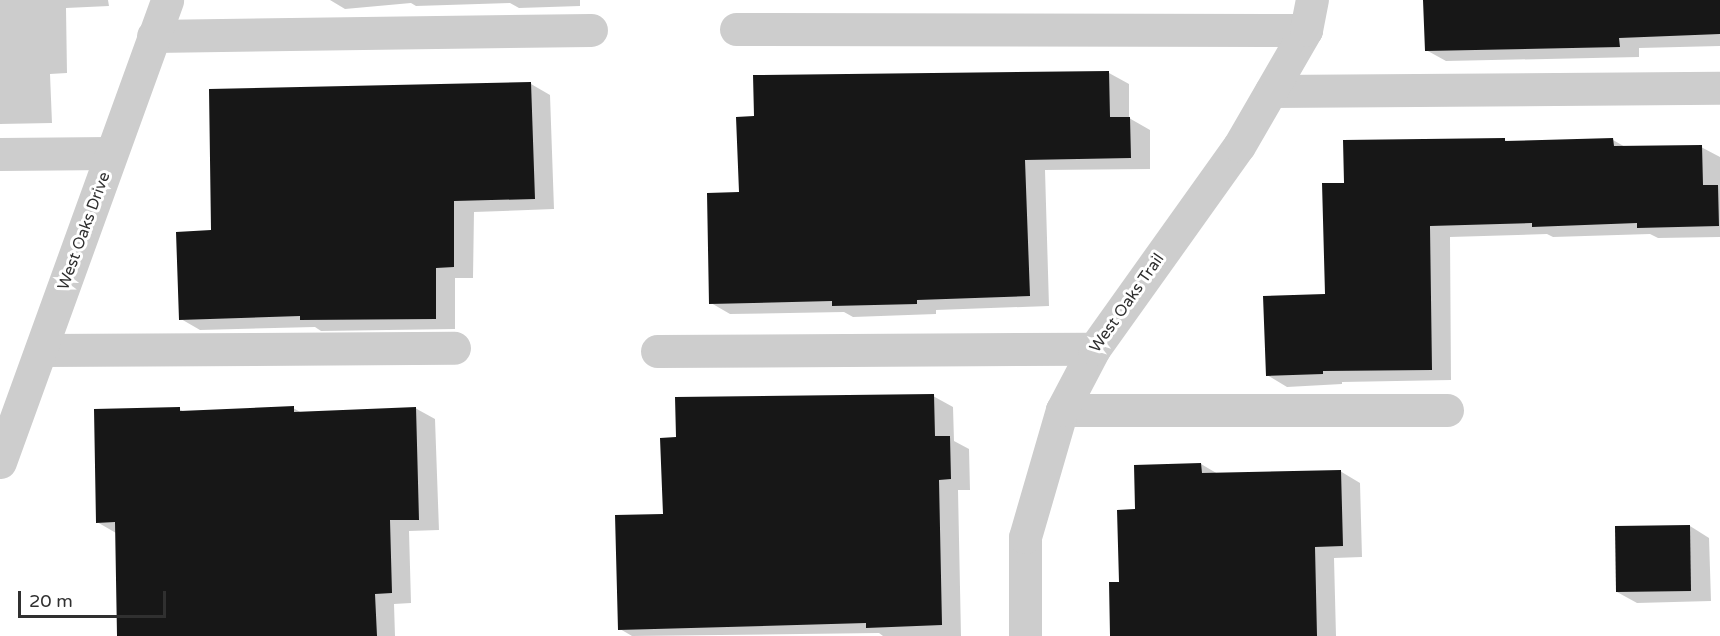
<!DOCTYPE html>
<html>
<head>
<meta charset="utf-8">
<style>
  body { margin:0 }
  #map { position:relative; width:1720px; height:636px; overflow:hidden; background:#fff; font-family:"Varela Round",sans-serif }
  div>[style] { position:absolute }
  [style*='--x'] { left:calc(var(--x)*1px); top:calc(var(--y)*1px); width:calc(var(--w)*1px); rotate:calc(var(--a)*1deg) }
  .shadow>* { inset:0; background:#0003 }
  .building>* { inset:0; background:#171717 }
  .minor>* { height:33px; margin:-16.5px; padding:0 16.5px; transform-origin:16.5px; border-radius:16.5px; background:#cdcdcd }
  span { translate:-50% -50%; white-space:nowrap; text-align:center; line-height:1.15; -webkit-text-stroke:6px #fff; paint-order:stroke }
  .street-label { font-size:16px; color:#303030 }
  .scale { position:absolute; left:18px; top:591px; width:148px; height:27px; box-sizing:border-box; border:3px solid #303030; border-top:0; padding-left:8px; font-size:18px; line-height:21px; white-space:nowrap; color:#303030; -webkit-text-stroke:4px #fff; paint-order:stroke }
</style>
</head>
<body>
<div id="map">
  <div class="shadow">
    <i style="clip-path:polygon(0 0,108px 0,109px 6px,66px 8px,67px 73px,50px 74px,52px 123px,0 124px)"></i>
    <i style="clip-path:polygon(330px 0,580px 0,580px 6px,519px 8px,510px 3px,416px 6px,411px 3px,345px 9px)"></i>
    <i style="clip-path:polygon(1425px 0,1720px 0,1720px 46px,1639px 48px,1639px 57px,1446px 61px,1426px 50px)"></i>
    <i style="clip-path:polygon(1109px 73px,1129px 84px,1129px 118px,1150px 130px,1150px 169px,1045px 170px,1049px 306px,936px 310px,936px 314px,853px 317px,844px 312px,730px 314px,711px 303px,740px 194px,756px 118px,754px 76px)"></i>
    <i style="clip-path:polygon(531px 84px,550px 95px,554px 209px,474px 212px,473px 278px,455px 278px,455px 329px,321px 331px,315px 327px,200px 330px,181px 319px,213px 232px)"></i>
    <i style="clip-path:polygon(1504px 140px,1510px 142px,1613px 140px,1627px 148px,1701px 147px,1720px 157px,1720px 237px,1658px 238px,1650px 234px,1553px 237px,1547px 234px,1450px 237px,1451px 380px,1342px 382px,1342px 384px,1287px 387px,1267px 375px,1326px 295px,1345px 184px)"></i>
    <i style="clip-path:polygon(933px 396px,953px 407px,954px 441px,969px 449px,970px 490px,958px 490px,961px 636px,883px 636px,879px 633px,632px 636px,620px 629px,665px 515px,678px 438px)"></i>
    <i style="clip-path:polygon(293px 408px,302px 413px,415px 408px,435px 419px,439px 530px,409px 531px,411px 603px,394px 604px,395px 636px,118px 636px,116px 533px,97px 522px,179px 409px,186px 413px)"></i>
    <i style="clip-path:polygon(1201px 464px,1218px 474px,1340px 471px,1360px 483px,1362px 557px,1334px 558px,1336px 636px,1111px 636px,1137px 511px)"></i>
    <i style="clip-path:polygon(1690px 526px,1709px 538px,1711px 601px,1637px 603px,1617px 592px)"></i>
  </div>
  <div class="building">
    <i style="clip-path:polygon(1423px 0,1720px 0,1720px 34px,1619px 38px,1620px 47px,1425px 51px)"></i>
    <i style="clip-path:polygon(1109px 71px,1110px 117px,1130px 117px,1131px 158px,1025px 160px,1030px 296px,917px 300px,917px 304px,832px 306px,832px 301px,709px 304px,707px 193px,739px 192px,736px 117px,754px 116px,753px 75px)"></i>
    <i style="clip-path:polygon(531px 82px,535px 199px,454px 201px,454px 267px,436px 268px,436px 319px,300px 320px,300px 316px,179px 320px,176px 232px,211px 230px,209px 89px)"></i>
    <i style="clip-path:polygon(1505px 138px,1505px 141px,1613px 138px,1614px 146px,1702px 145px,1703px 185px,1718px 185px,1719px 226px,1637px 228px,1637px 223px,1532px 227px,1532px 223px,1430px 226px,1432px 370px,1323px 371px,1323px 374px,1266px 376px,1263px 296px,1325px 294px,1322px 183px,1344px 183px,1343px 140px)"></i>
    <i style="clip-path:polygon(934px 394px,935px 436px,950px 436px,951px 479px,939px 480px,942px 625px,866px 628px,866px 623px,618px 630px,615px 515px,663px 514px,660px 438px,676px 437px,675px 397px)"></i>
    <i style="clip-path:polygon(294px 406px,294px 412px,416px 407px,419px 520px,390px 520px,392px 593px,375px 594px,377px 636px,117px 636px,115px 522px,96px 523px,94px 409px,180px 407px,180px 411px)"></i>
    <i style="clip-path:polygon(1201px 463px,1202px 473px,1341px 470px,1343px 546px,1315px 547px,1317px 636px,1110px 636px,1109px 582px,1119px 582px,1117px 510px,1135px 509px,1134px 465px)"></i>
    <i style="clip-path:polygon(1690px 525px,1691px 591px,1616px 592px,1615px 526px)"></i>
  </div>
  <div class="minor">
    <i style="--x:736;--y:29;--w:570;--a:0.1"></i>
    <i style="--x:153;--y:36;--w:438;--a:-0.8"></i>
    <i style="--x:1271;--y:91;--w:449;--a:-0.4"></i>
    <i style="--x:0;--y:154;--w:111;--a:-0.5"></i>
    <i style="--x:41;--y:350;--w:413;--a:-0.3"></i>
    <i style="--x:657;--y:351;--w:437;--a:-0.3"></i>
    <i style="--x:1062;--y:410;--w:385;--a:0"></i>
    <i style="--x:0;--y:462;--w:491;--a:-70.1"></i>
    <i style="--x:1025;--y:636;--w:99;--a:-90"></i>
    <i style="--x:1025;--y:537;--w:132;--a:-73.8"></i>
    <i style="--x:1062;--y:410;--w:69;--a:-62.3"></i>
    <i style="--x:1094;--y:349;--w:249;--a:-54.5"></i>
    <i style="--x:1239;--y:146;--w:134;--a:-60"></i>
    <i style="--x:1306;--y:30;--w:31;--a:-79"></i>
  </div>
  <div class="street-label">
    <span style="left:84px;top:231px;rotate:-70deg">West Oaks Drive</span>
    <span style="left:1127px;top:303px;rotate:-55deg">West Oaks Trail</span>
  </div>
  <div class="scale">20 m</div>
</div>
</body>
</html>
